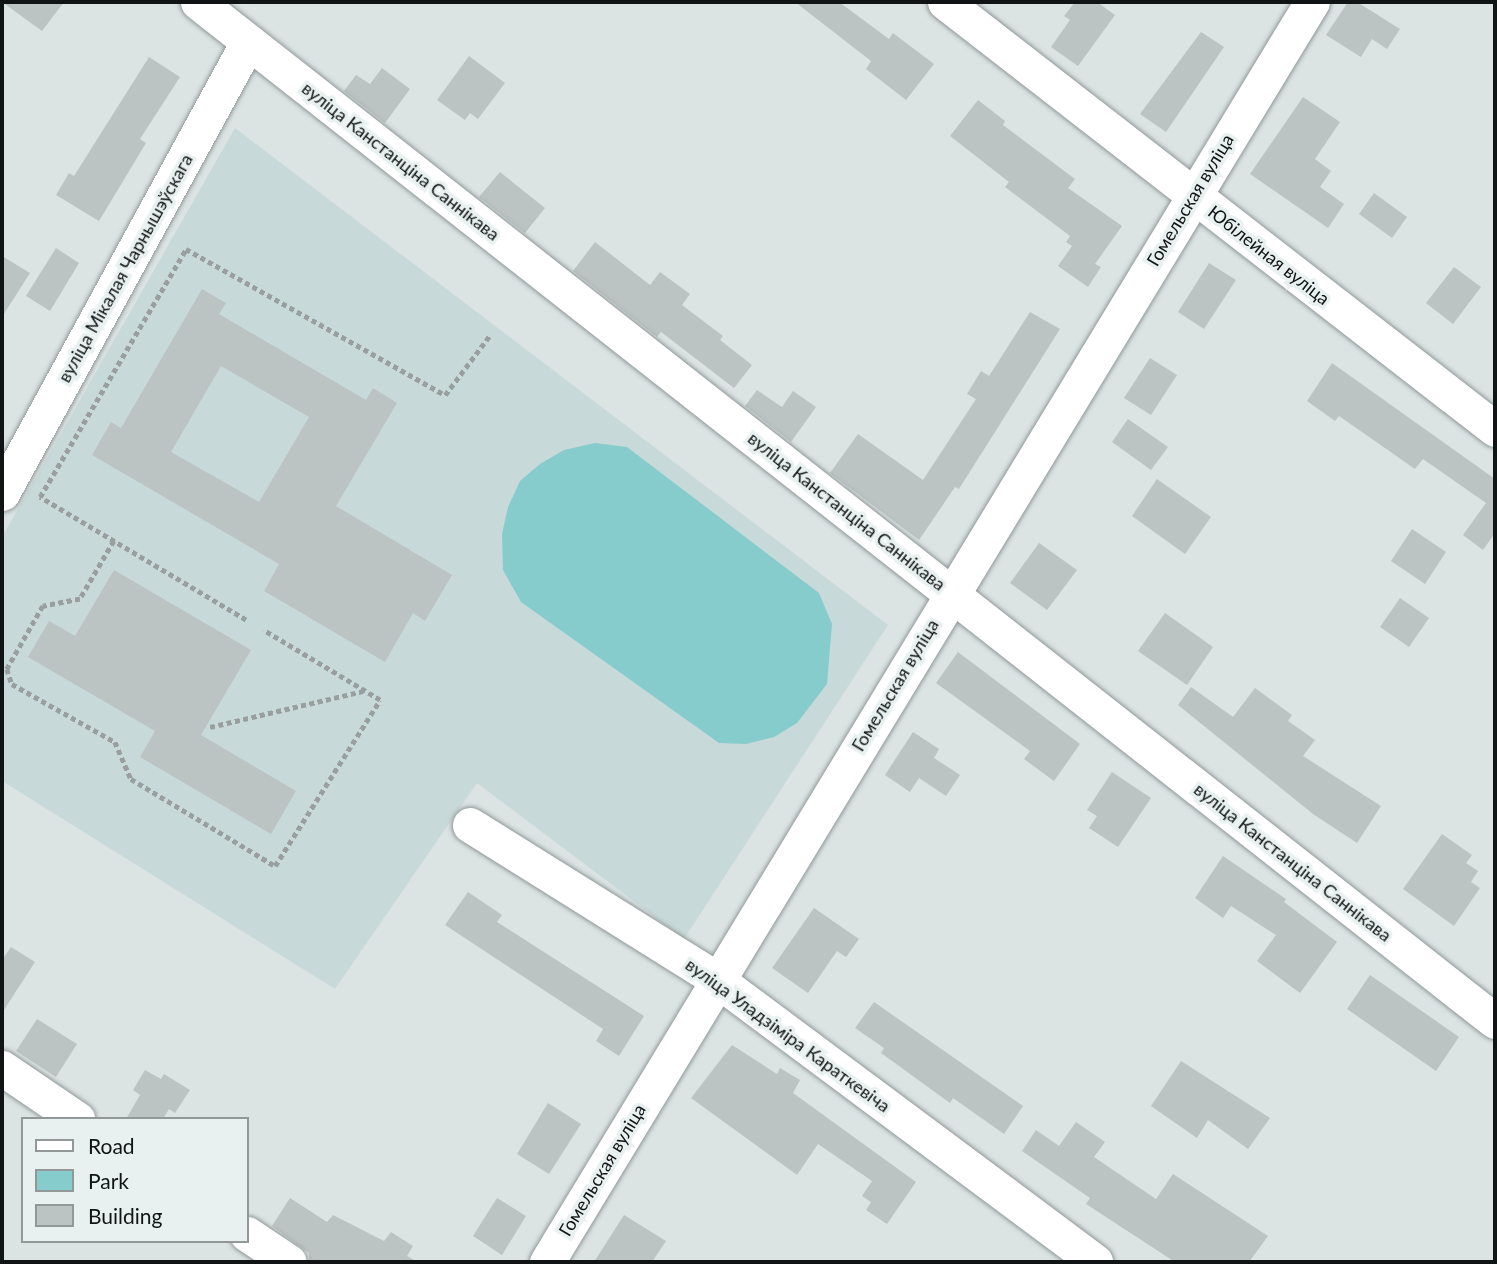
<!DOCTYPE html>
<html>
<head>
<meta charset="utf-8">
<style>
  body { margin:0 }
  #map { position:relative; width:1497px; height:1264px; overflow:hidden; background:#dbe3e3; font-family:Lato,sans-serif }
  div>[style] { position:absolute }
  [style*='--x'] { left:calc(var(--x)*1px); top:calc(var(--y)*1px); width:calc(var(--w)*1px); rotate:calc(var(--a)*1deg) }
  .built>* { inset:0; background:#c8d9d9 }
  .green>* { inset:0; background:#87cccc }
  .building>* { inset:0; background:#bcc3c3 }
  .path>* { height:4.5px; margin-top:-2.25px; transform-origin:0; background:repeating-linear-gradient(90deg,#999f9f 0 5px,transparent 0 8.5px) }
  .roads { filter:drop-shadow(0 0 2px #909898) drop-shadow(0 0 2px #909898) }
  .minor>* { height:35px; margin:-17.5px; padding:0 17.5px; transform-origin:17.5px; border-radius:17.5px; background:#fff }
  span { translate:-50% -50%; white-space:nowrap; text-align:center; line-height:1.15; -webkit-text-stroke:7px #e8f0f0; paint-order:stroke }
  .street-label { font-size:18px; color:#111414 }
  .frame { position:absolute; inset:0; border:4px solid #111414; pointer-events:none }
  .legend { position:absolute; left:21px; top:1117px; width:228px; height:126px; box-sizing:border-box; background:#e8f0f0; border:2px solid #929898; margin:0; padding:9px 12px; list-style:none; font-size:21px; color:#111414 }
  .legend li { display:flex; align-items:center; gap:14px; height:35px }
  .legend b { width:35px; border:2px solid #929898 }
</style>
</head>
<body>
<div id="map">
  <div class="built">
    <i style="clip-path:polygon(235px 128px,888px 625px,684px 939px,477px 783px,335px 989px,2px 781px,2px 537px)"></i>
  </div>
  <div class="green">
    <i style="clip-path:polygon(595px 443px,627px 447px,819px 593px,832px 624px,827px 684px,797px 723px,774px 737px,746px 744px,719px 743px,521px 602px,503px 570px,502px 534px,508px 507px,520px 481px,540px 464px,564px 450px)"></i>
  </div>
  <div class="building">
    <i style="clip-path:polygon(2px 2px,64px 2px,42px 31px)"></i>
    <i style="clip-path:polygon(795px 2px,839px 2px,889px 39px,893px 33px,934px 64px,906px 100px,866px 69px,871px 61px)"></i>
    <i style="clip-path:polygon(1075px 2px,1097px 2px,1115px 15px,1078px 66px,1051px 47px,1070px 20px,1064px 16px)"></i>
    <i style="clip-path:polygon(1348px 2px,1357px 2px,1400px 29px,1387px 49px,1372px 39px,1361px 57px,1326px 35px)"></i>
    <i style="clip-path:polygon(1201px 32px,1224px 47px,1166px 132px,1140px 114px)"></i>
    <i style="clip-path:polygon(469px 56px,505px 83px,478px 119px,470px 113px,465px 120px,437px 100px)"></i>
    <i style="clip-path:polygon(149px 57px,180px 77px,140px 139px,146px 143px,99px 221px,56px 195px,69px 173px,74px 176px)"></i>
    <i style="clip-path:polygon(382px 68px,410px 89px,385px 123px,344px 91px,356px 75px,370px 84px)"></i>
    <i style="clip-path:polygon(1303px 97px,1340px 122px,1315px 159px,1331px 171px,1320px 187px,1344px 204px,1328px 228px,1250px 174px)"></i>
    <i style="clip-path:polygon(978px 100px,1005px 121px,1003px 125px,1075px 179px,1068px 188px,1122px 226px,1095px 264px,1101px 267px,1088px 287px,1058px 266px,1072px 246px,1066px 242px,1070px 236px,1005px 187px,1009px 182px,950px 136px)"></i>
    <i style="clip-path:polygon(500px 172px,545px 208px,525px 233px,479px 197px)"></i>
    <i style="clip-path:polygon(1374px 193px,1407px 217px,1392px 238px,1359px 214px)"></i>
    <i style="clip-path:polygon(595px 242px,650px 285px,660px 272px,690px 294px,682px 305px,723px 336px,720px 340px,752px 365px,734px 388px,661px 332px,657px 337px,573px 271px)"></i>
    <i style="clip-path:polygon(56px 248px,79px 263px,50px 311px,26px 296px)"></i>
    <i style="clip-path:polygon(2px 256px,30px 273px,2px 317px)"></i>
    <i style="clip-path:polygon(1209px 263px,1236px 280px,1204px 329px,1178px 312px)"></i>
    <i style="clip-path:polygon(1454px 267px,1481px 287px,1453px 324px,1426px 303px)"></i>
    <i style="clip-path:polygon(evenodd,202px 289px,226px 303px,219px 314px,366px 400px,373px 388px,397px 403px,336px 506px,452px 575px,425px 621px,413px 613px,385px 662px,264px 591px,279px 564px,92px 455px,111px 422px,121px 428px,202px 289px,221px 366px,309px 417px,259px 502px,171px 452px,221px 366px)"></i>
    <i style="clip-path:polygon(1030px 312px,1060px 329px,959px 489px,955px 487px,919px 540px,830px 473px,858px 434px,923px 480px,976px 399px,967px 394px,981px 371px,989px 376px)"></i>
    <i style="clip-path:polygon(1150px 358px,1177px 375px,1151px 415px,1124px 398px)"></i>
    <i style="clip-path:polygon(1332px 363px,1495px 479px,1495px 533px,1483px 550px,1463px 535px,1486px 503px,1423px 459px,1415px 469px,1339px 416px,1335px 421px,1307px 401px)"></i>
    <i style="clip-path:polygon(757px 390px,782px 407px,793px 391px,816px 407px,791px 442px,745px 406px)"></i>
    <i style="clip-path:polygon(1128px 419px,1168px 447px,1151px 470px,1112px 442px)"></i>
    <i style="clip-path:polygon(1157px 479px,1211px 517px,1185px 554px,1132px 516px)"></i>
    <i style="clip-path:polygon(1412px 529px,1446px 552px,1425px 584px,1391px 561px)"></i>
    <i style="clip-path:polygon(1039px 543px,1077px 570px,1047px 610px,1010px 583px)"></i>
    <i style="clip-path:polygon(114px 570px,251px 650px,201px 735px,296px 791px,271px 834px,140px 757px,155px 731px,28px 657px,49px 621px,75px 636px)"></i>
    <i style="clip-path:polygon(1400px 598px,1429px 618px,1409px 647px,1380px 627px)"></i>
    <i style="clip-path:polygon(1165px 613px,1213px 647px,1187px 685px,1138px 651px)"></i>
    <i style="clip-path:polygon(958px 652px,1080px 744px,1054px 781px,1024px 759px,1030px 751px,936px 683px)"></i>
    <i style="clip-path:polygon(1191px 687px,1233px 717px,1255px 688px,1292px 715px,1288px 721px,1315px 740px,1303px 756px,1381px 806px,1357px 843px,1313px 814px,1178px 705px)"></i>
    <i style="clip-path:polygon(913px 732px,939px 749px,934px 758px,960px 775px,946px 796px,919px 778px,910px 792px,885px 775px)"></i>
    <i style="clip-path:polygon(1112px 772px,1151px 798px,1118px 847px,1089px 828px,1097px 816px,1087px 810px)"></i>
    <i style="clip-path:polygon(1442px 834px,1472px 855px,1466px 863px,1478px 871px,1471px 882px,1480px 888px,1454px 926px,1403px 889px)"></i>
    <i style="clip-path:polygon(1223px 856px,1286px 899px,1284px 902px,1337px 942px,1300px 993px,1257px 961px,1276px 935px,1231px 906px,1223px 918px,1195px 898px)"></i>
    <i style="clip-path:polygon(468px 892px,502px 915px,497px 922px,644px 1016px,619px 1056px,596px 1041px,603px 1029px,445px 925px)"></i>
    <i style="clip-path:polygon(814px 908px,859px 939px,846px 957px,837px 951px,808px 993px,772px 968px)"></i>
    <i style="clip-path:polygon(11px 947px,35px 962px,2px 1013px,2px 960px)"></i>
    <i style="clip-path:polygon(1370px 975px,1459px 1037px,1436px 1071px,1347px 1009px)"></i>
    <i style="clip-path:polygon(874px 1002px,1023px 1106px,1004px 1134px,953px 1098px,950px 1103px,881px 1053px,884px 1048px,855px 1028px)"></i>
    <i style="clip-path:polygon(37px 1019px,77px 1044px,56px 1077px,16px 1051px)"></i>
    <i style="clip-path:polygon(732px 1045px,777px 1074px,780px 1068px,800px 1080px,793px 1093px,916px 1182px,887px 1224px,866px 1210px,871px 1202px,862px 1196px,872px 1181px,818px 1144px,797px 1175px,691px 1098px)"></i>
    <i style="clip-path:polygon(1181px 1061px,1270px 1118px,1248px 1149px,1208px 1120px,1197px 1138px,1151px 1106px)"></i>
    <i style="clip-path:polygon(145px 1070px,161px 1079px,164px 1074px,190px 1090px,175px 1113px,169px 1109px,163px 1119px,126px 1119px,140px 1095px,133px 1090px)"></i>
    <i style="clip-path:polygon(548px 1103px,581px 1124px,549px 1174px,517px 1154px)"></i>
    <i style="clip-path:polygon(1076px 1122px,1105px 1142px,1094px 1157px,1156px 1199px,1173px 1174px,1268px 1236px,1249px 1262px,1175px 1262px,1086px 1204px,1090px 1198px,1022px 1151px,1036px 1130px,1059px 1146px)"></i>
    <i style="clip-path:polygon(290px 1198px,327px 1222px,333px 1215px,384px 1241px,391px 1232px,413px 1246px,407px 1256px,418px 1262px,309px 1262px,309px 1253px,272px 1226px)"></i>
    <i style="clip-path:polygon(497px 1198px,526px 1216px,502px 1255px,473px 1236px)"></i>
    <i style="clip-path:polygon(624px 1215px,666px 1241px,652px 1262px,594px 1262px)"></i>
  </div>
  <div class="path">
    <i style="--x:114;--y:541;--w:67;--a:120.4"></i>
    <i style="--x:80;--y:599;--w:38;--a:169"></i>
    <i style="--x:43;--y:606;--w:73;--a:119.7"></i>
    <i style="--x:7;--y:669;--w:16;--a:72"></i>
    <i style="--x:12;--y:684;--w:118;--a:29.4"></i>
    <i style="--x:115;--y:742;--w:40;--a:66.6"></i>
    <i style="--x:131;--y:779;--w:168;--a:31.1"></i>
    <i style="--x:275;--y:866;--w:196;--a:-57.7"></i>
    <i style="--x:380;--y:700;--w:136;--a:-149.1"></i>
    <i style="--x:246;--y:620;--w:240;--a:-149.2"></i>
    <i style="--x:40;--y:497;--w:288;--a:-59.5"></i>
    <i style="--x:186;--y:249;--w:297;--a:29.4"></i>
    <i style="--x:445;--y:395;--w:75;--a:-53.1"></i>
    <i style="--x:210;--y:727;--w:157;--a:-13.2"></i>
  </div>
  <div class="roads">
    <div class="minor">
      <i style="--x:198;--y:2;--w:1649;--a:38.16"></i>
      <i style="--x:945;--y:2;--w:696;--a:37.82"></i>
      <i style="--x:2;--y:493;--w:514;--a:-61.39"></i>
      <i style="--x:470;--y:825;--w:290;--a:32"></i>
      <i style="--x:716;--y:979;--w:473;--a:36.7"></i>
      <i style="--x:2;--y:1068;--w:91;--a:34.2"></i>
      <i style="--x:247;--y:1234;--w:50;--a:33.7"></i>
      <i style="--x:547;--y:1262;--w:1474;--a:-58.74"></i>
    </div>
  </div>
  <div class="street-label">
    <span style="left:401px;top:161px;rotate:38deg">вуліца Канстанціна Саннікава</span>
    <span style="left:1190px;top:200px;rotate:-59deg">Гомельская вуліца</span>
    <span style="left:1269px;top:255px;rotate:38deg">Юбілейная вуліца</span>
    <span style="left:125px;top:268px;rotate:-61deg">вуліца Мікалая Чарнышэўскага</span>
    <span style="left:847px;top:511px;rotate:38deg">вуліца Канстанціна Саннікава</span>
    <span style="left:895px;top:685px;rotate:-59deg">Гомельская вуліца</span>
    <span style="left:1293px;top:862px;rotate:38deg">вуліца Канстанціна Саннікава</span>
    <span style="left:788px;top:1035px;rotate:36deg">вуліца Уладзіміра Караткевіча</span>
    <span style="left:602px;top:1170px;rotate:-59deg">Гомельская вуліца</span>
  </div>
  <div class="frame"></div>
  <ul class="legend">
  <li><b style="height:9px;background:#fff"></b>Road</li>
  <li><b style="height:19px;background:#87cccc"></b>Park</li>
  <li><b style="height:19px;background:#bcc3c3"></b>Building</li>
  </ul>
</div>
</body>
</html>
